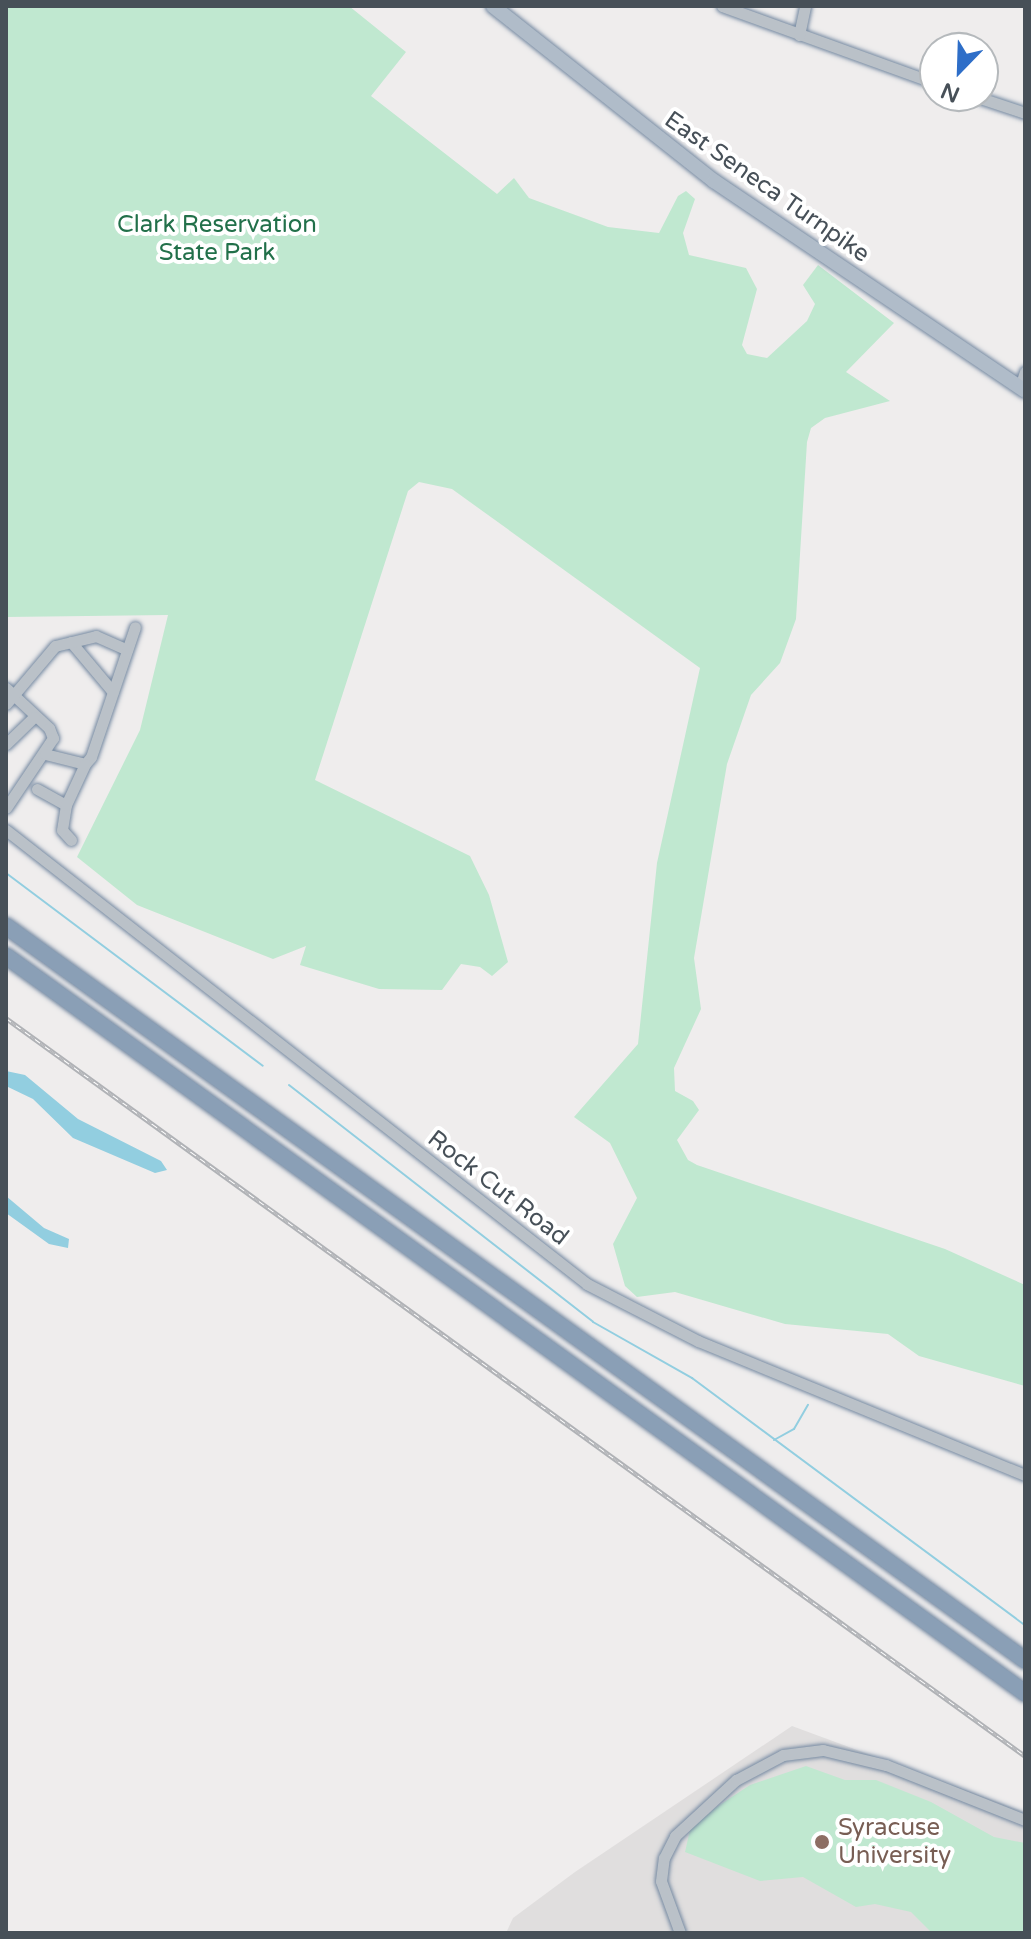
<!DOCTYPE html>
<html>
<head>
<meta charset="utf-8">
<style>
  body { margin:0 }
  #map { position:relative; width:1031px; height:1939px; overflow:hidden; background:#efeded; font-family:"Varela Round",sans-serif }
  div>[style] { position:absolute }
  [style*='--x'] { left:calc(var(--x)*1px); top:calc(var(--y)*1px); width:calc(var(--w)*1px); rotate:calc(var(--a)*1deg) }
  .education>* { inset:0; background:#e0dede }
  .green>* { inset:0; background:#c0e8d0 }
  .water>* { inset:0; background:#92cee0 }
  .stream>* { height:2px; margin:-1px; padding:0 1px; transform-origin:1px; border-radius:1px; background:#92cee0 }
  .roads { filter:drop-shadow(0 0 2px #768aa2) drop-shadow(0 0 2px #768aa2) }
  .minor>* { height:11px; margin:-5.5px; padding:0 5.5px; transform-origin:5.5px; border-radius:5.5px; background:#bac1c8 }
  .major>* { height:14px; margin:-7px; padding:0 7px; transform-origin:7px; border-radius:7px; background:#b0bcc9 }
  .highway>* { height:16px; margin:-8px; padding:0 8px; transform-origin:8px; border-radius:8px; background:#8a9fb6 }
  .rail>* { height:5px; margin-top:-2.5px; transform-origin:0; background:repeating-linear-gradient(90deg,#fff 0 6px,#b0b2b6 0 12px); box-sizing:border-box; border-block:2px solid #b0b2b6 }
  .dots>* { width:22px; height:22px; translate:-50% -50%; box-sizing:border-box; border:4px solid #fff; border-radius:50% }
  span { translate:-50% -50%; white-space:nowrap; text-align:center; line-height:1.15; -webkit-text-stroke:8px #fff; paint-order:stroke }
  .street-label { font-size:24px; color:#475058 }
  .park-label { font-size:24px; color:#22704a }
  .education-label { font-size:24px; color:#785e54 }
  .left { translate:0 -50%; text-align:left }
  .frame { position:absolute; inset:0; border:8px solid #475058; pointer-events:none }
  .north { position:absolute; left:919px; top:32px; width:80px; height:80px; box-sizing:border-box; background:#fff; border:2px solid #b5b9bc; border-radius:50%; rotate:203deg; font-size:22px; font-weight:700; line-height:32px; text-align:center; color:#475058 }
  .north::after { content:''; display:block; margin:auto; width:28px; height:36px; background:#2e6ec8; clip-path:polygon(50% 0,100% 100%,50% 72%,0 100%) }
</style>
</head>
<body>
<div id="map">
  <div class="education">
    <i style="clip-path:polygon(792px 1726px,1025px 1812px,1025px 1933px,506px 1933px,513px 1918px,575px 1872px)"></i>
  </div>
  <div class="green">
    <i style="clip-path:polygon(6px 6px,349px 6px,406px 52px,371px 96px,497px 194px,514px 178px,529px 198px,608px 227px,659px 233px,678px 196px,686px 191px,695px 199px,683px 233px,689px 255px,746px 268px,757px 289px,742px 345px,747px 354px,767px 358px,807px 321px,815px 304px,803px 285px,818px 265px,894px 323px,846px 372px,890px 401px,825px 418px,811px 428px,807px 442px,796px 619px,780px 663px,751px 695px,727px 764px,694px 958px,701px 1009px,674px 1068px,675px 1091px,693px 1101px,699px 1110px,677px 1140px,688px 1160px,697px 1165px,945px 1249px,1025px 1285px,1025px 1386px,919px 1356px,888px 1334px,785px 1324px,675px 1292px,637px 1297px,625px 1286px,613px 1244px,637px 1198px,610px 1143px,574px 1117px,638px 1044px,657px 863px,700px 668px,452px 489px,419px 482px,408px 491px,315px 780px,470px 856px,489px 895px,508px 962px,492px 976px,480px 967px,461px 964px,442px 990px,379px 989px,300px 965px,306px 946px,273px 959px,137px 905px,77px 857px,140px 730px,168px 615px,6px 617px)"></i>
    <i style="clip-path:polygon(806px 1766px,845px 1780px,876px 1780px,931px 1802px,994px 1837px,1025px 1843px,1025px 1933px,932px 1933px,911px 1912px,875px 1904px,856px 1907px,803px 1877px,760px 1881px,685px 1852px,690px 1830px,715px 1808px,750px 1785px)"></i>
  </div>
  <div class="water">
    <i style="clip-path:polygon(6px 1071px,25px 1075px,78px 1119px,161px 1161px,167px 1170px,155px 1173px,73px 1138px,33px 1099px,6px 1086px)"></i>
    <i style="clip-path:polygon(6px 1196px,44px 1228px,69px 1239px,68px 1248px,49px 1244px,6px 1213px)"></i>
  </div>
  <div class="stream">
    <i style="--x:6;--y:873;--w:321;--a:36.9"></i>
    <i style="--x:289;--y:1085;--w:385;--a:37.9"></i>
    <i style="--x:593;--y:1322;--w:114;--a:29.5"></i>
    <i style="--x:692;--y:1378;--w:415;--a:36.6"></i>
    <i style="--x:774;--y:1440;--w:23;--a:-29"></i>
    <i style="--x:794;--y:1429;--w:28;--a:-60"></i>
  </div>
  <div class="roads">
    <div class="minor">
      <i style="--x:722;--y:6;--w:226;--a:19.9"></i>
      <i style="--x:799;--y:35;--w:30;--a:-78"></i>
      <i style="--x:974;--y:96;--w:54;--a:18.4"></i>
      <i style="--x:1020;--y:387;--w:16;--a:-72"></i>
      <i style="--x:71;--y:642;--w:65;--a:50"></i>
      <i style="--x:6;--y:688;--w:59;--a:42.9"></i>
      <i style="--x:49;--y:728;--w:11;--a:68"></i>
      <i style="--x:53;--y:738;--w:84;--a:123.9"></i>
      <i style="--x:6;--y:704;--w:76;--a:-49.8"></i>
      <i style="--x:55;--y:646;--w:42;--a:-13.7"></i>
      <i style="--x:96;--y:636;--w:34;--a:24"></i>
      <i style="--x:6;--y:744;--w:39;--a:-44"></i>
      <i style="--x:45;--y:754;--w:41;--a:14"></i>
      <i style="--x:85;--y:764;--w:9;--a:-49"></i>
      <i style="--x:91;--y:757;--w:137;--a:-71.3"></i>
      <i style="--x:37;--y:789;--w:33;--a:29"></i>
      <i style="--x:6;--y:830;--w:737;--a:38"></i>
      <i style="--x:587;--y:1284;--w:125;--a:27.2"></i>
      <i style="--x:698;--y:1341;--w:353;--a:22.3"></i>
      <i style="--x:71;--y:840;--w:13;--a:-132"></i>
      <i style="--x:62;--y:830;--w:25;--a:-81"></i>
      <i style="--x:66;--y:805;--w:45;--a:-65.1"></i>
      <i style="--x:680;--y:1933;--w:55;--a:-110.1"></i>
      <i style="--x:661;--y:1881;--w:23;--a:-83"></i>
      <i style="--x:664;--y:1858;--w:25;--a:-63"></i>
      <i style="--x:675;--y:1836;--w:83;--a:-42.6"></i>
      <i style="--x:736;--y:1780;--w:53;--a:-28"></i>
      <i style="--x:783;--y:1755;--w:40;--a:-7.1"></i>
      <i style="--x:823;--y:1750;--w:65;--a:13.4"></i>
      <i style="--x:886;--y:1765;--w:149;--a:21.6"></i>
    </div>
    <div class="major">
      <i style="--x:493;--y:6;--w:282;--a:38.4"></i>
      <i style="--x:714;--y:181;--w:375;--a:34"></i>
    </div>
    <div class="highway">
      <i style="--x:6;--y:926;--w:1256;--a:35.77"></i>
      <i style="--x:6;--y:956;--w:1258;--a:35.88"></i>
    </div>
  </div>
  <div class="rail">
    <i style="--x:6;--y:1018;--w:1258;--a:35.91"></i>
  </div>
  <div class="dots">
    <i style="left:822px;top:1842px;background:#8d6e63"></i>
  </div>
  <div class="street-label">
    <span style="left:767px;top:187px;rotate:35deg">East Seneca Turnpike</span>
    <span style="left:498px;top:1188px;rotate:38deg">Rock Cut Road</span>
  </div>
  <div class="park-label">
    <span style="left:217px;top:239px">Clark Reservation<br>State Park</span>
  </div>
  <div class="education-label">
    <span class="left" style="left:838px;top:1842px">Syracuse<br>University</span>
  </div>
  <div class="frame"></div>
  <div class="north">N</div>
</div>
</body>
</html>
